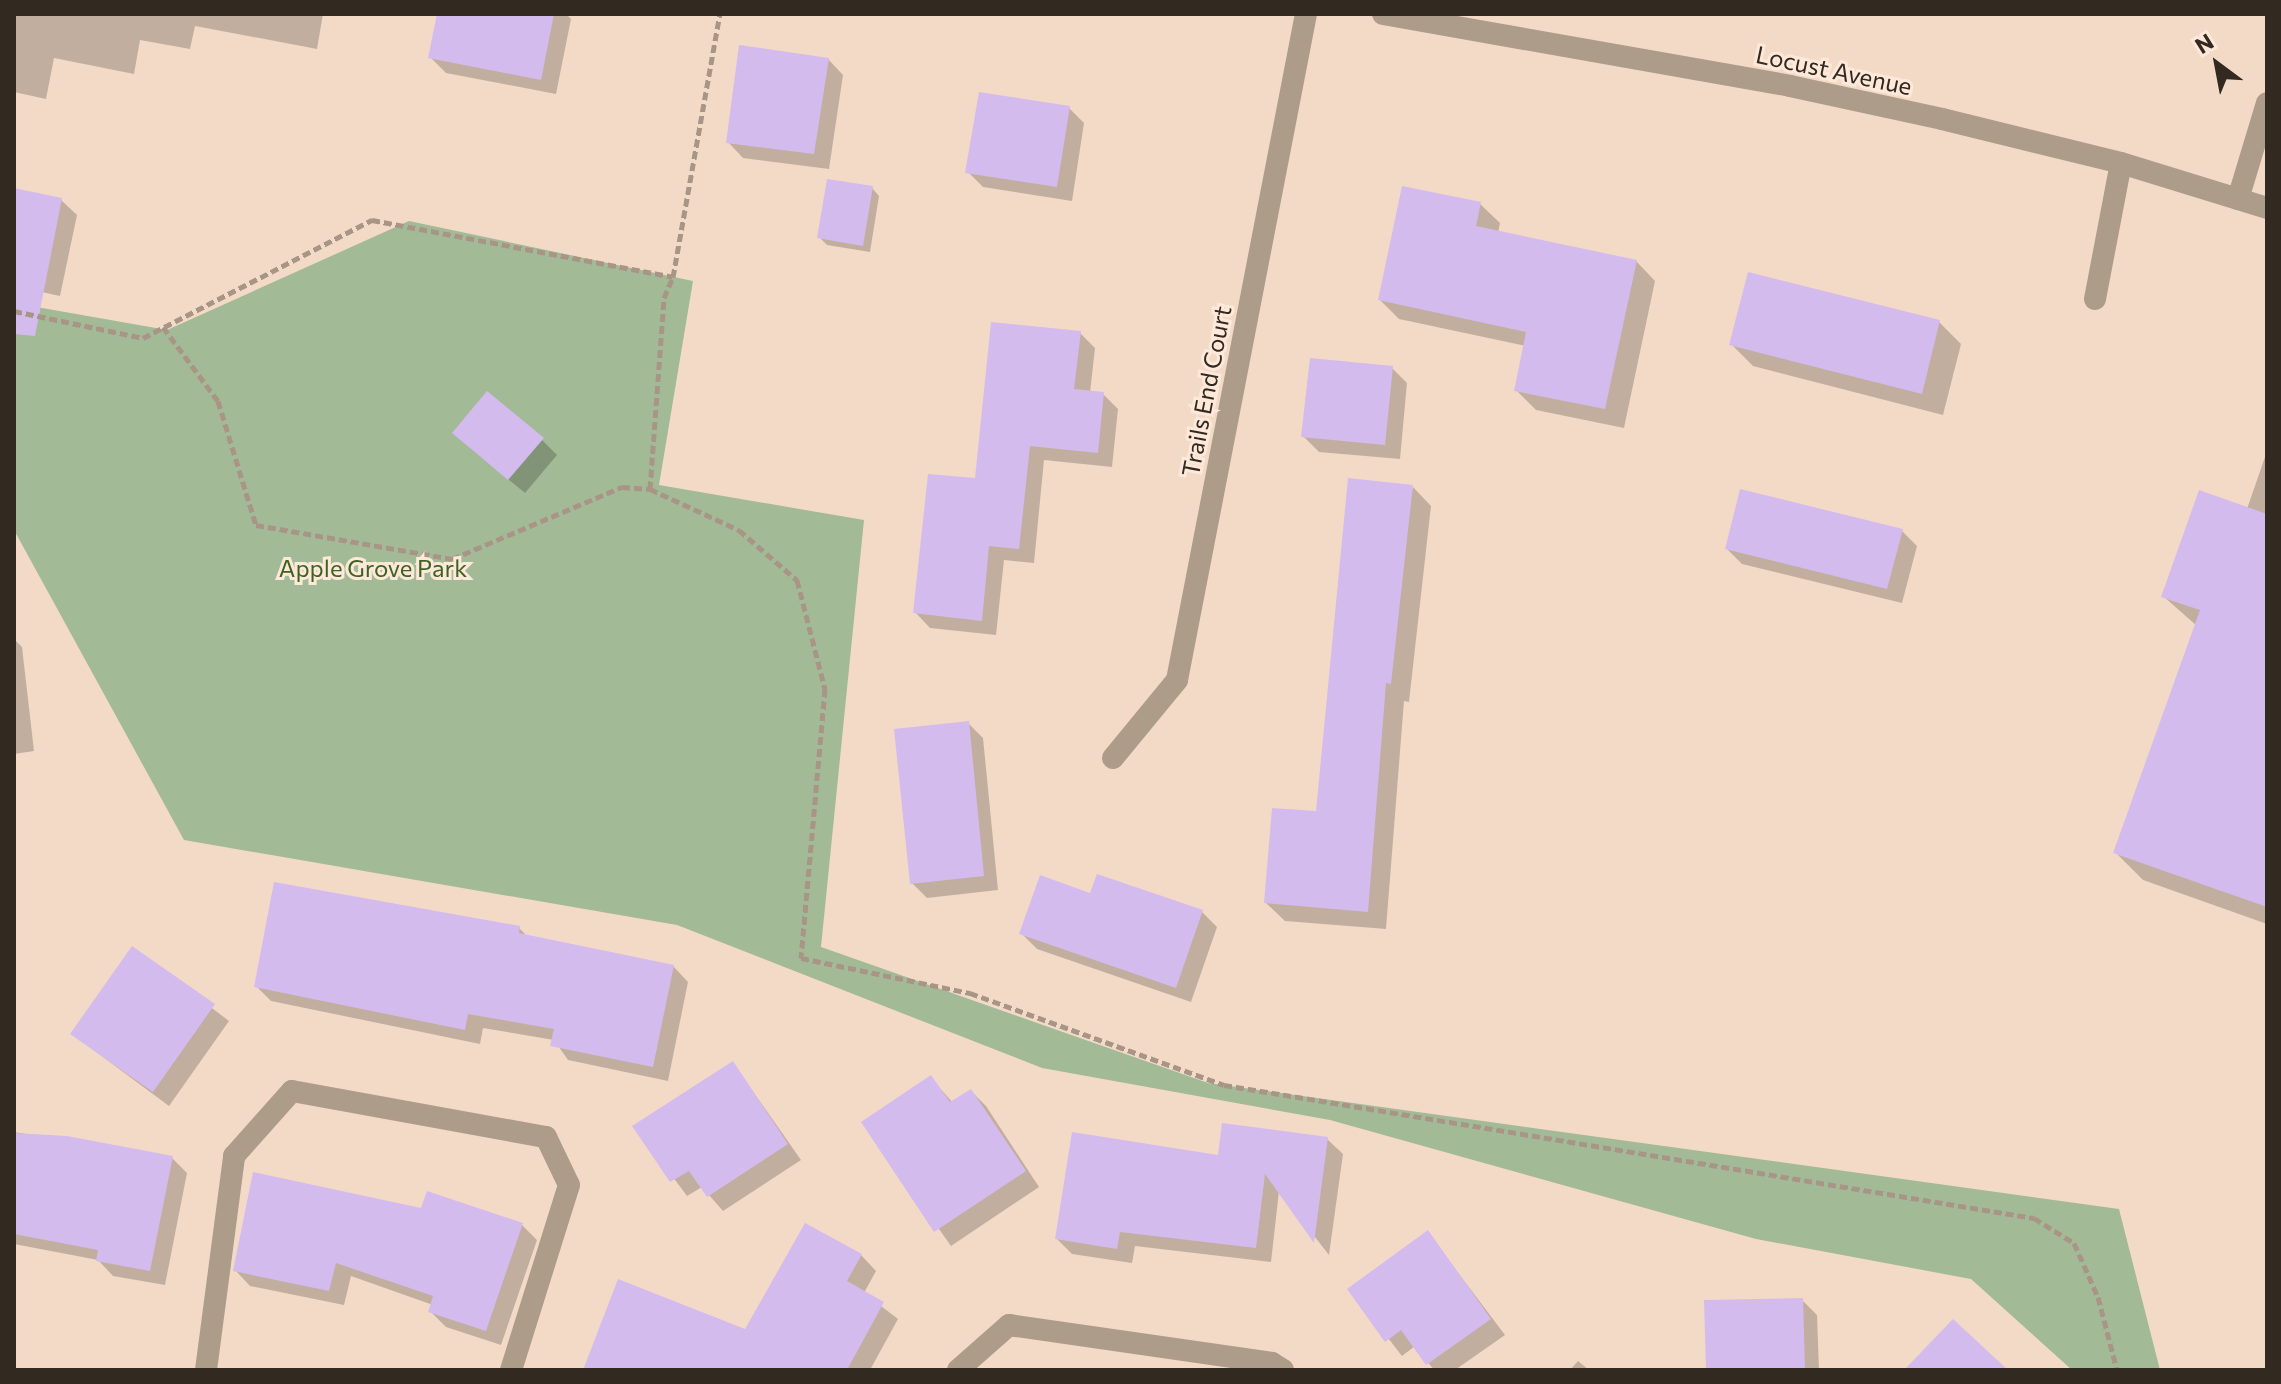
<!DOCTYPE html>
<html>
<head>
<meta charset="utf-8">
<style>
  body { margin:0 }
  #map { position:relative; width:2281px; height:1384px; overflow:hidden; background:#f3dac7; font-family:Commissioner,sans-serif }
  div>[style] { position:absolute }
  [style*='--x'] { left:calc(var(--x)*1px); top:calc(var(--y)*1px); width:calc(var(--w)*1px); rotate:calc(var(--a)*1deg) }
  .green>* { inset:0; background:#a3ba96 }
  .shadow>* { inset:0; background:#0003 }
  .building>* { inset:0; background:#d4bbee }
  .path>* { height:5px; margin-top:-2.5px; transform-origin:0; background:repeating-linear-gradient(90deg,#a89586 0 8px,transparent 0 12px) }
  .service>* { height:22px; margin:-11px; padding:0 11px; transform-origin:11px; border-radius:11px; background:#ad9c89 }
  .minor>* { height:22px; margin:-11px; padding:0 11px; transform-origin:11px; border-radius:11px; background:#ad9c89 }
  .tertiary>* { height:22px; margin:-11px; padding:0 11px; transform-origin:11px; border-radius:11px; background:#ad9c89 }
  span { translate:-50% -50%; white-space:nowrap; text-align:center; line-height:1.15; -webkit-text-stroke:6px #fde8d9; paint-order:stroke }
  .street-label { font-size:24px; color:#322921 }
  .park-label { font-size:24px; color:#3d6321 }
  .frame { position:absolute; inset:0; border:16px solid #322921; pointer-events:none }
  .north { position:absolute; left:2177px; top:24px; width:80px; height:80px; -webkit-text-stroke:6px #fde8d9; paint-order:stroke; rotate:328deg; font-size:22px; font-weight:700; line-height:32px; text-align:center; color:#322921 }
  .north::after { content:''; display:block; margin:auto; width:28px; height:36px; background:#322921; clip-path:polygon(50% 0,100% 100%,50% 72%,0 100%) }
</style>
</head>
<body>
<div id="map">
  <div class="green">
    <i style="clip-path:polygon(409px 221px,693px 281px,659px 485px,864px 520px,821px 947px,1208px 1083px,2119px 1209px,2160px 1370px,2072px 1370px,1971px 1279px,1756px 1239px,1330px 1120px,1042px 1068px,677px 925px,184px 840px,14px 530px,14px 303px,167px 330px)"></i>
  </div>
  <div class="shadow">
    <i style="clip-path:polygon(14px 14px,323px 14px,317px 49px,195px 26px,190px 49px,140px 40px,134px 74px,54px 58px,46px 99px,14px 92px)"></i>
    <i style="clip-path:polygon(439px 14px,566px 14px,571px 19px,556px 94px,446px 73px,431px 58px)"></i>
    <i style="clip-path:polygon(828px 59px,843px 75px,829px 169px,743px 158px,728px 142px)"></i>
    <i style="clip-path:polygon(1069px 108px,1084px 123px,1072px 201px,983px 187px,968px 172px)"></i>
    <i style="clip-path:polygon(872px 188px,879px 196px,870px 252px,827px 245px,820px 238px)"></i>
    <i style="clip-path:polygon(14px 190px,61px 200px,77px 215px,60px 296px,14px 286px)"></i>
    <i style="clip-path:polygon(1480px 204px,1500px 223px,1498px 233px,1636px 261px,1655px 281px,1624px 428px,1536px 410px,1516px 390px,1526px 346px,1399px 319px,1380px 300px)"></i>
    <i style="clip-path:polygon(1939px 322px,1961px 344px,1943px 415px,1753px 366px,1731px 344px)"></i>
    <i style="clip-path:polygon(1080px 333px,1095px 348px,1090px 393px,1103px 394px,1118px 409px,1112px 467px,1044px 460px,1034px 563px,1004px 560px,996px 635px,930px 628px,915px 612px,977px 481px)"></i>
    <i style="clip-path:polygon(1392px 368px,1407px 383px,1400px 459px,1319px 452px,1303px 436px)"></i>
    <i style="clip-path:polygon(542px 440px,557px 455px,525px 493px,470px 448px)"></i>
    <i style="clip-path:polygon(2267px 451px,2267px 924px,2143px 880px,2115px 852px,2197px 626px,2163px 596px,2247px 509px)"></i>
    <i style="clip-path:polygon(1413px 487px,1431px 506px,1409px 702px,1404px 701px,1386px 929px,1285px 921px,1266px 903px,1318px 813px)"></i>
    <i style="clip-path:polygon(1902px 531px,1917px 546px,1902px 603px,1742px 564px,1727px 549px)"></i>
    <i style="clip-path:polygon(14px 639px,22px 647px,34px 751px,14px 754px)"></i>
    <i style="clip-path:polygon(968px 723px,983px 738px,998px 890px,927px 898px,912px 883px)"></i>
    <i style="clip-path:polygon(1092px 896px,1202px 912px,1217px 927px,1191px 1002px,1037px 949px,1022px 934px)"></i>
    <i style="clip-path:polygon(519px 928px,527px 936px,673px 966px,688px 982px,668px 1081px,568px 1060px,554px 1040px,483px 1028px,480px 1044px,271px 1001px,256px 986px)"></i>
    <i style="clip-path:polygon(133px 948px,229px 1021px,169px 1106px,72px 1034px)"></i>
    <i style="clip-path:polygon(733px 1063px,801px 1160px,723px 1211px,702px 1187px,687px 1196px,635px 1126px)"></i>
    <i style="clip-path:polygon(931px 1078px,953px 1103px,971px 1091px,986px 1106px,1039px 1187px,951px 1246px,864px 1123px)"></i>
    <i style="clip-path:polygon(14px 1132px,172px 1158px,187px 1173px,165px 1285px,113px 1276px,98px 1260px,14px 1244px)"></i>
    <i style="clip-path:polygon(1327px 1139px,1343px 1154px,1329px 1255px,1279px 1191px,1271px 1262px,1135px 1246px,1132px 1263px,1072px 1254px,1057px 1239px)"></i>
    <i style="clip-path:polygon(422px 1210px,522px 1225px,537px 1240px,501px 1345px,446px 1327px,431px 1312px,433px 1305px,351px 1276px,344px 1305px,250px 1286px,235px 1270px)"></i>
    <i style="clip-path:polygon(1428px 1233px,1505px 1335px,1455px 1370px,1434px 1370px,1415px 1346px,1402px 1356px,1350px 1289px)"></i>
    <i style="clip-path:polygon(861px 1255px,876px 1271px,864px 1293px,898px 1319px,870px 1370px,585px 1370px,746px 1331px)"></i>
    <i style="clip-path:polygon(1802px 1300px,1817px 1315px,1819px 1370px,1708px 1370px)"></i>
    <i style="clip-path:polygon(1578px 1361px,1589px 1370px,1570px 1370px)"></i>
  </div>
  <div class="building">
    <i style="clip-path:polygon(437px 14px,554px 14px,541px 80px,428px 58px)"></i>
    <i style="clip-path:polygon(739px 45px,829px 58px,814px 154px,726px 143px)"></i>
    <i style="clip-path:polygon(979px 92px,1070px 106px,1057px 187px,965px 173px)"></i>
    <i style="clip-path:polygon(827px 179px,873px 186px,863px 246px,817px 238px)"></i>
    <i style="clip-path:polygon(1402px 186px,1481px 202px,1476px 226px,1637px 260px,1605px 409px,1514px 391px,1526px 332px,1378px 300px)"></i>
    <i style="clip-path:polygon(14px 188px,62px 198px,35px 336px,14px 334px)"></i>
    <i style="clip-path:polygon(1748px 272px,1940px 320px,1922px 394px,1729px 345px)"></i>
    <i style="clip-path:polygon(991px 322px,1081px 331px,1074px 389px,1104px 392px,1098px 453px,1030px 446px,1019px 549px,989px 546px,982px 621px,913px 613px,928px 474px,975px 478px)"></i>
    <i style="clip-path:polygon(1310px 358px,1393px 366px,1385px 445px,1301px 437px)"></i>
    <i style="clip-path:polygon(487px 391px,544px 438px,508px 480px,452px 433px)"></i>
    <i style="clip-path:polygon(1348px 478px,1413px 485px,1391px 684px,1386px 683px,1368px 912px,1264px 903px,1272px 808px,1316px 811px)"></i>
    <i style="clip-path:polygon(1740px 489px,1903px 529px,1887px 589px,1725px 549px)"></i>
    <i style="clip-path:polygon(2199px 490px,2267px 514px,2267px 907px,2113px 853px,2200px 610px,2161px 597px)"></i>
    <i style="clip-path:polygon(969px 721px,984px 876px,910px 884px,894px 729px)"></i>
    <i style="clip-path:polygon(1097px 874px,1203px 910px,1176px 988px,1019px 934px,1040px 875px,1090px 893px)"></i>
    <i style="clip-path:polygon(274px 882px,520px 926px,519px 933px,674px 965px,653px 1067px,550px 1046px,554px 1029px,468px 1014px,465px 1030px,254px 987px)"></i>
    <i style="clip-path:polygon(132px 946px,215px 1004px,153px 1092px,70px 1034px)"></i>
    <i style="clip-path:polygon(733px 1061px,788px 1144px,707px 1197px,689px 1171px,670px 1182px,632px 1126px)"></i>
    <i style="clip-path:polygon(931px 1075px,950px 1102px,971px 1089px,1026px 1171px,934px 1232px,861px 1122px)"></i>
    <i style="clip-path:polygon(1222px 1123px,1328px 1137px,1314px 1243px,1265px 1174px,1256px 1248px,1120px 1232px,1117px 1249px,1055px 1239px,1072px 1132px,1218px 1155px)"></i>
    <i style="clip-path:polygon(14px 1133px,67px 1136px,173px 1156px,150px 1271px,96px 1261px,98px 1250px,14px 1234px)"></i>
    <i style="clip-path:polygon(253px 1172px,421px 1208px,427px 1191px,523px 1223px,486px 1331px,428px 1312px,433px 1296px,336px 1263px,329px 1291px,233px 1271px)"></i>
    <i style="clip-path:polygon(805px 1223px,862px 1254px,847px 1281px,884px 1302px,847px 1370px,583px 1370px,618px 1279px,745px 1329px)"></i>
    <i style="clip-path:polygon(1428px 1230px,1491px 1319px,1426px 1365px,1401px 1330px,1385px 1342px,1347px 1289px)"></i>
    <i style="clip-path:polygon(1803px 1298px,1805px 1370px,1706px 1370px,1704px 1300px)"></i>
    <i style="clip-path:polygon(1953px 1319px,2008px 1370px,1904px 1370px)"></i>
  </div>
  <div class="path">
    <i style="--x:14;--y:311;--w:132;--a:11.8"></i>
    <i style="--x:143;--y:338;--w:258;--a:-27.3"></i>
    <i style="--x:372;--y:220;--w:306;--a:10.7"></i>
    <i style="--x:163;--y:327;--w:92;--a:53.4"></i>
    <i style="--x:218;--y:401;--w:130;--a:73"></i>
    <i style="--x:256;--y:525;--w:199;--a:9.8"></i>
    <i style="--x:452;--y:559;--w:185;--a:-23"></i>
    <i style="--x:622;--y:487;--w:28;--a:4"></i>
    <i style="--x:650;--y:489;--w:98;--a:24.7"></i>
    <i style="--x:739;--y:530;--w:77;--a:40.8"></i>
    <i style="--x:797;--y:580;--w:113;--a:75.6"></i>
    <i style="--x:825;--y:689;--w:270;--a:95.1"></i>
    <i style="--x:801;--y:958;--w:173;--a:11.7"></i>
    <i style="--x:970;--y:993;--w:270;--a:19.9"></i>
    <i style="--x:1224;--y:1085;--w:821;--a:9.32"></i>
    <i style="--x:2034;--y:1218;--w:47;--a:32"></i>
    <i style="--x:2074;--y:1243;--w:59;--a:66"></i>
    <i style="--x:2098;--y:1297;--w:75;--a:75.4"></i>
    <i style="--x:650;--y:489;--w:192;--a:-85.8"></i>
    <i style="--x:664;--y:298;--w:23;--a:-67"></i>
    <i style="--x:673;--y:277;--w:267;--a:-79.9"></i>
  </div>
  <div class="service">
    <i style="--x:2095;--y:299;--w:138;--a:-79.2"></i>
    <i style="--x:206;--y:1370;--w:216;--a:-82.5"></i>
    <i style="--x:234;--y:1156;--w:87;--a:-48.3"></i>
    <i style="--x:292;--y:1091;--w:258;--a:10.3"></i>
    <i style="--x:546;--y:1137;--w:53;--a:64.4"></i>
    <i style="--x:569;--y:1185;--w:194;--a:107.4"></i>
    <i style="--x:958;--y:1370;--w:68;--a:-41.4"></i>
    <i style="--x:1009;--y:1325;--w:266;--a:8.2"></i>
    <i style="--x:1272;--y:1363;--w:13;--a:32"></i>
  </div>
  <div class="minor">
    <i style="--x:2238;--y:199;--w:100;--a:-73.2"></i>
    <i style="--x:1113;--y:758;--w:101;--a:-50.6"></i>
    <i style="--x:1177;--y:680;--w:678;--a:-79.04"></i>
  </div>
  <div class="tertiary">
    <i style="--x:1383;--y:14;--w:413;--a:10"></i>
    <i style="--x:1790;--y:86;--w:156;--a:12.2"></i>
    <i style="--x:1942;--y:119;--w:184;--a:13.8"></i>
    <i style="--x:2121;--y:163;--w:153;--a:17.1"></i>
  </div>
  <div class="street-label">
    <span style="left:1834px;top:70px;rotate:12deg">Locust Avenue</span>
    <span style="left:1206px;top:391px;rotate:-79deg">Trails End Court</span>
  </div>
  <div class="park-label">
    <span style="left:373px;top:568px">Apple Grove Park</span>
  </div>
  <div class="frame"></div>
  <div class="north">N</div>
</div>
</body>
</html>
